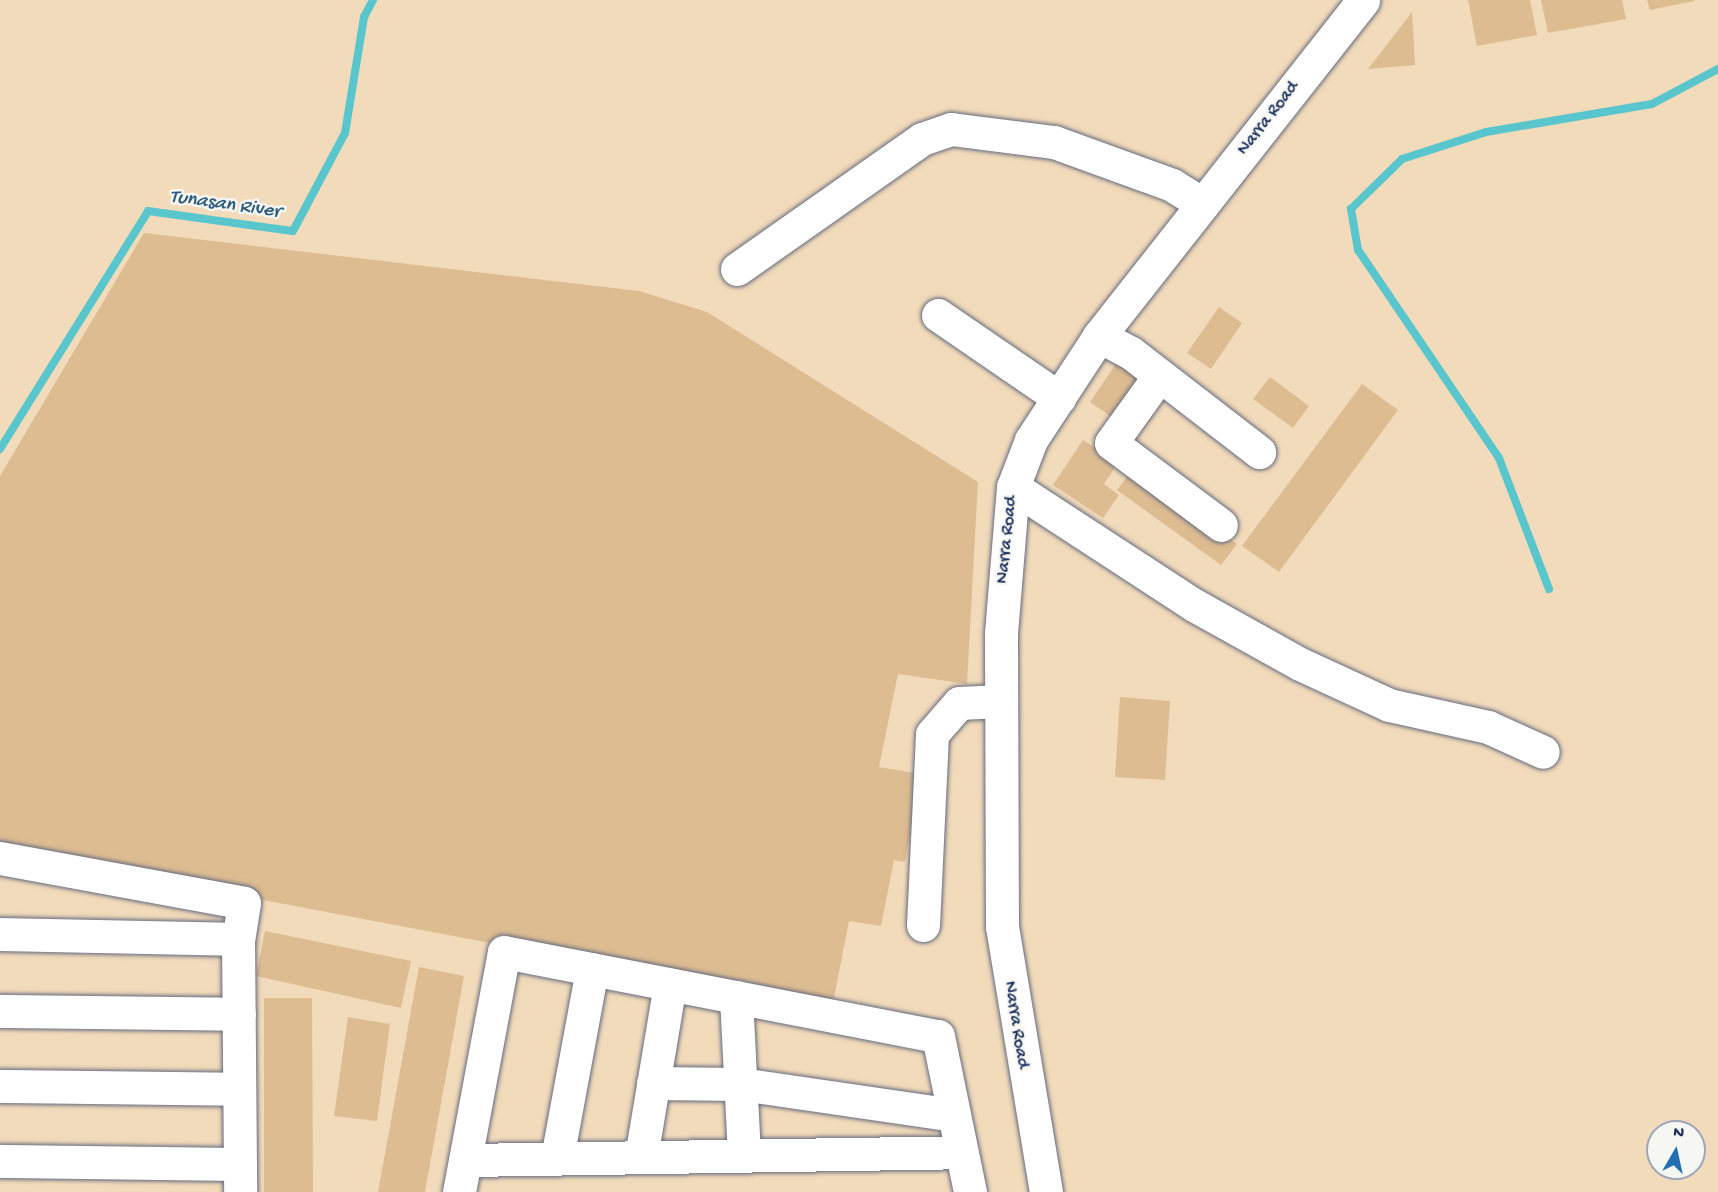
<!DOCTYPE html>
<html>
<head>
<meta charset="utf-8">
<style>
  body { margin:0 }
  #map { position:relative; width:1718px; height:1192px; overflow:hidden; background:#f2dbbb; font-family:"Gochi Hand",sans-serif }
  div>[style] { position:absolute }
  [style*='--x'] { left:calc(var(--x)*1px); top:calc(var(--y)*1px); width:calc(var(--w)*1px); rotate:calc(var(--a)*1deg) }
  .stream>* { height:8px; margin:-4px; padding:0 4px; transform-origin:4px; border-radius:4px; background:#58c6cc }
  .building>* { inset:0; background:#ddbc92 }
  .roads { filter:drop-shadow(0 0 2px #666b7f) drop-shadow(0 0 2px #666b7f) }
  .minor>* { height:33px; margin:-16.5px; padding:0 16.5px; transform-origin:16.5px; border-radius:16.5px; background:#fff }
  span { translate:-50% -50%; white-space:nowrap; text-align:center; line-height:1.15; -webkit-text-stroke:5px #f6f6f2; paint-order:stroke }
  .street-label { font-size:18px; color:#1b2f5e }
  .water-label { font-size:20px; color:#2d5c7f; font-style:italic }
  .north { position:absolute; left:1646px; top:1120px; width:60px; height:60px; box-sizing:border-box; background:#f6f6f2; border:2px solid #9ea6b7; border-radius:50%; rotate:9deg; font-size:16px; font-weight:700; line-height:24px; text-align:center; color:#1b2f5e }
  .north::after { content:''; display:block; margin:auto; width:21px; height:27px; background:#1f6fb2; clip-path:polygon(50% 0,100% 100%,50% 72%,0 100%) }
</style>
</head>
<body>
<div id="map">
  <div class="stream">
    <i style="--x:0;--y:449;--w:280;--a:-58.1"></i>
    <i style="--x:148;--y:211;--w:146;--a:7.9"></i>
    <i style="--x:293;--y:231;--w:111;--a:-62"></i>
    <i style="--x:345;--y:133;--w:118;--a:-80.7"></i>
    <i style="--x:364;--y:17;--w:19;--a:-62"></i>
    <i style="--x:1549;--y:589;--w:140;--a:-110.9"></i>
    <i style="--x:1499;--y:458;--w:251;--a:-124.1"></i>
    <i style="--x:1358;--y:250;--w:42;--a:-99.7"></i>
    <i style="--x:1351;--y:209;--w:71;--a:-44.4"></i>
    <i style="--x:1402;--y:159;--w:88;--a:-17.8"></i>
    <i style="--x:1486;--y:132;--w:168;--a:-9.6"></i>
    <i style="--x:1652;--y:104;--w:75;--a:-27.9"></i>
  </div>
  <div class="building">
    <i style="clip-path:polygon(1468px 0,1530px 0,1537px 35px,1477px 46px)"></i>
    <i style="clip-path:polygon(1541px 0,1622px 0,1626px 19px,1548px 33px)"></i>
    <i style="clip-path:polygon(1647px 0,1694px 0,1694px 1px,1650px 10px)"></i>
    <i style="clip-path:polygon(1412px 12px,1415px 65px,1368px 69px)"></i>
    <i style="clip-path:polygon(144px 233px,639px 291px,707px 312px,978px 482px,967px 684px,898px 674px,879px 767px,921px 774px,905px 862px,894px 860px,881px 926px,849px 921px,832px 1008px,0 850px,0 476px)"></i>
    <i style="clip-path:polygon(1219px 307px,1242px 323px,1211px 369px,1187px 353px)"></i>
    <i style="clip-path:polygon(1122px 355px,1148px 373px,1116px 420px,1090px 402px)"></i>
    <i style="clip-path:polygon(1270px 377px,1309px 406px,1293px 428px,1253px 399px)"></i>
    <i style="clip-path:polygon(1362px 384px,1398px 410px,1279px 572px,1242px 546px)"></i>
    <i style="clip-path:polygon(1083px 440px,1118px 463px,1104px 484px,1119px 495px,1103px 518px,1053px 485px)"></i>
    <i style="clip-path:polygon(1133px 469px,1237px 544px,1221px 565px,1117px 490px)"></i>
    <i style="clip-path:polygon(1120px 697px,1170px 701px,1165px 780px,1115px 777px)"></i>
    <i style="clip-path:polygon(265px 931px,411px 961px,401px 1008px,256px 976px)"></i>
    <i style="clip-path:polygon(419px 967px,464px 976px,425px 1192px,378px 1192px)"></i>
    <i style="clip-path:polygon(264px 998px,312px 998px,313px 1192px,264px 1192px)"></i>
    <i style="clip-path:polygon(348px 1017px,390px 1024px,377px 1121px,334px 1116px)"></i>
  </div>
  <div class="roads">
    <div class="minor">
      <i style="--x:737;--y:269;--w:226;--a:-35.1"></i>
      <i style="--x:922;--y:139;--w:31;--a:-19"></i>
      <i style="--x:951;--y:129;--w:104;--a:7.2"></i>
      <i style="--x:1054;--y:142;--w:126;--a:20"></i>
      <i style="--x:1172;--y:185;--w:36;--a:32"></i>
      <i style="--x:938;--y:315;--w:147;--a:34.4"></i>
      <i style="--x:1099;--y:336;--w:36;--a:28"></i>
      <i style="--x:1131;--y:353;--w:162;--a:37.7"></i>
      <i style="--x:1159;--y:376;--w:82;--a:125.6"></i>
      <i style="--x:1111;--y:443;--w:137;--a:36.7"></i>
      <i style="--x:1013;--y:487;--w:216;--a:33.1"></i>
      <i style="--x:1194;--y:605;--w:121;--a:29.1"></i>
      <i style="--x:1300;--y:664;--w:98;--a:24.7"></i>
      <i style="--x:1389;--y:705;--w:101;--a:12.5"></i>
      <i style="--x:1488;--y:727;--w:60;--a:24.4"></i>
      <i style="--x:0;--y:858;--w:248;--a:10.4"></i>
      <i style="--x:244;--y:903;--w:36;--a:99"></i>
      <i style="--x:238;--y:939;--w:253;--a:89.5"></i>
      <i style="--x:923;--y:925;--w:191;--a:-87.3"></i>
      <i style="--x:932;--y:734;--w:41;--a:-48.9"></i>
      <i style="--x:959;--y:703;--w:42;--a:-2.7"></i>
      <i style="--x:0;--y:934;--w:238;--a:1.2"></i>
      <i style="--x:736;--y:997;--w:158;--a:87.1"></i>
      <i style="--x:0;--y:1011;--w:239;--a:0.7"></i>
      <i style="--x:653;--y:1083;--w:88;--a:0.7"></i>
      <i style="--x:741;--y:1084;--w:215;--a:8.3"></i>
      <i style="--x:0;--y:1086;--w:239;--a:0.7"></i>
      <i style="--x:641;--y:1157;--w:175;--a:-80.5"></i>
      <i style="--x:557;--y:1158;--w:192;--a:-79.5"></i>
      <i style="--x:466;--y:1160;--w:495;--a:-0.9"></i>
      <i style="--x:0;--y:1161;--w:240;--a:0.7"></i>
      <i style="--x:459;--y:1192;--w:244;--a:-79.4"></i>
      <i style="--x:504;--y:952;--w:442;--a:11"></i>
      <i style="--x:938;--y:1036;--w:159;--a:78.4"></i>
      <i style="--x:1046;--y:1192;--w:269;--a:-99.4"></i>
      <i style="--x:1002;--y:927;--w:294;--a:-90.2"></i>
      <i style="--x:1001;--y:633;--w:146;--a:-85.3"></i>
      <i style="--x:1013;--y:487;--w:50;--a:-69"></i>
      <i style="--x:1031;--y:440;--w:124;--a:-56.8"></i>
      <i style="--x:1099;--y:336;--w:427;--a:-51.8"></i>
    </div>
  </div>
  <div class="street-label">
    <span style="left:1269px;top:119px;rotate:-52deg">Narra Road</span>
    <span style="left:1008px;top:540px;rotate:-84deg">Narra Road</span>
    <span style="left:1015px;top:1025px;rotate:81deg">Narra Road</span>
  </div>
  <div class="water-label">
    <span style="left:225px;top:205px;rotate:8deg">Tunasan River</span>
  </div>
  <div class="north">N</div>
</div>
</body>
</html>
